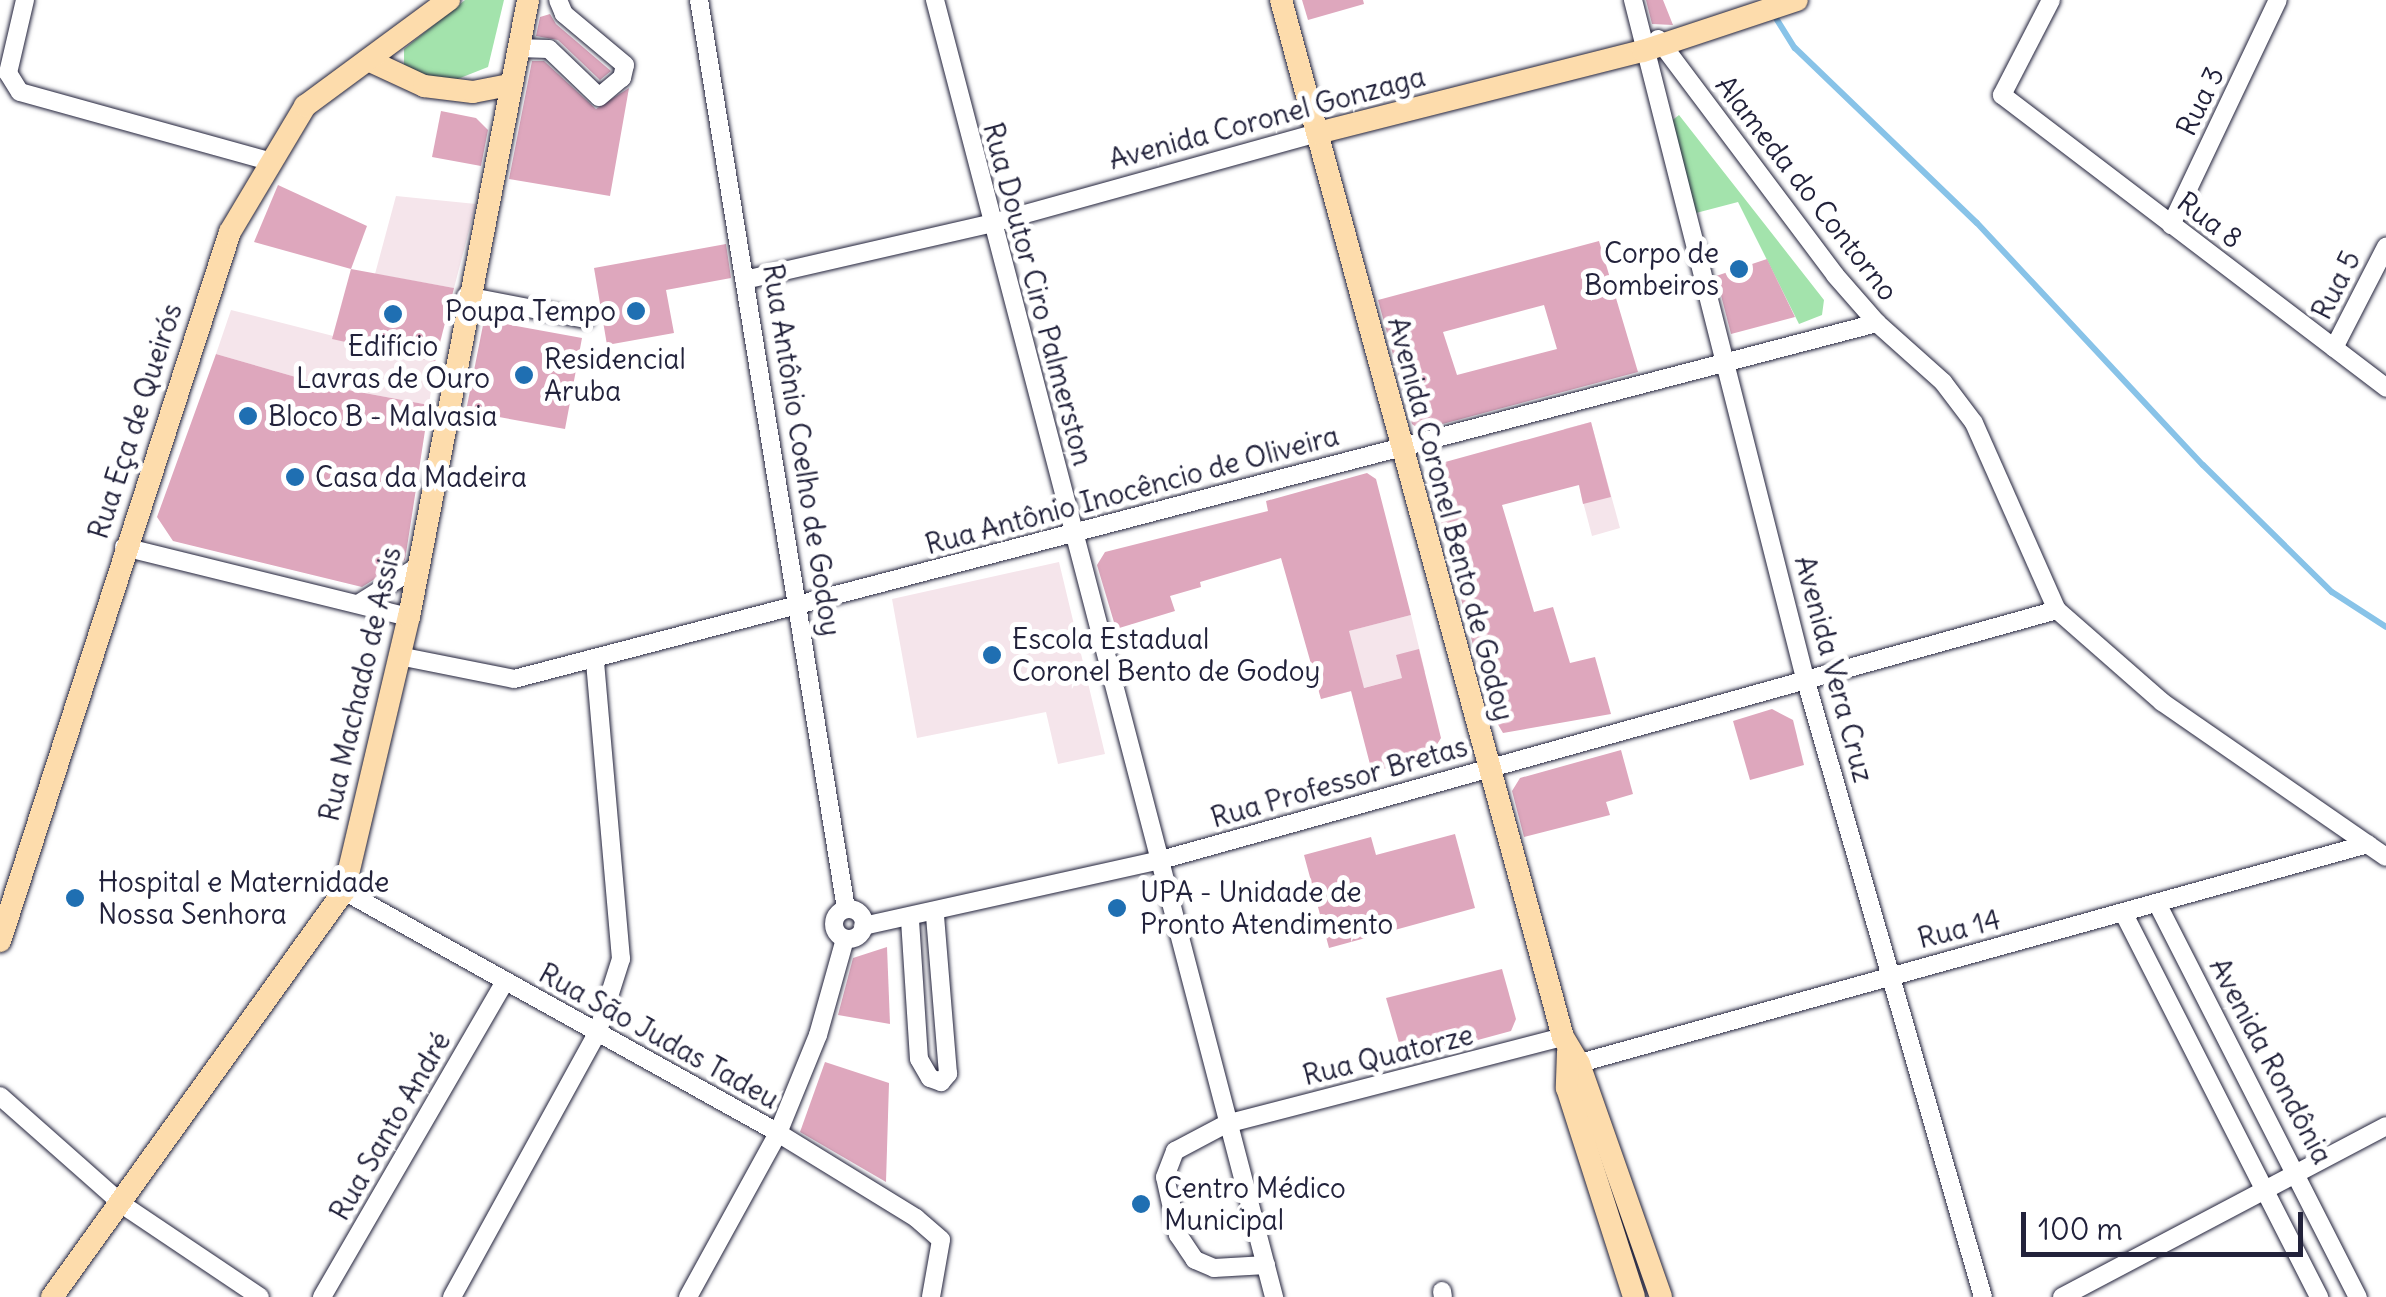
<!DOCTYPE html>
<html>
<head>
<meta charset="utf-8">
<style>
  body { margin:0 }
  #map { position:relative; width:2386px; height:1297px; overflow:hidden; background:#fff; font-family:Delius,sans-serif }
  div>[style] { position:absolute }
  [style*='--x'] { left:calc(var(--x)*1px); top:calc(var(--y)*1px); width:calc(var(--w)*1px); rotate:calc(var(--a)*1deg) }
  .built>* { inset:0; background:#f5e5eb }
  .green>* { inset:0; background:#a3e3ac }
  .stream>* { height:6px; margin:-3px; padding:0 3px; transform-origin:3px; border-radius:3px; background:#88c3e8 }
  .building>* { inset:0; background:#dea7bd }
  .roads { filter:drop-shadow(0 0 2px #22223b) drop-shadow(0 0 2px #22223b) }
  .minor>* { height:18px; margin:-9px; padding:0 9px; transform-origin:9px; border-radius:9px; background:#fff }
  .minor>.ring { margin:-9px; padding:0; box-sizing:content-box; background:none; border:18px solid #fff; border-radius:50% }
  .major>* { height:22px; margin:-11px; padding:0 11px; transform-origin:11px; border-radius:11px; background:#fddcac }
  .dots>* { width:28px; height:28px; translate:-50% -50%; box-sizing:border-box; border:5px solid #fff; border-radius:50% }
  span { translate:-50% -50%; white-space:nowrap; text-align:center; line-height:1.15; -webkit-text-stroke:10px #fff; paint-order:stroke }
  .street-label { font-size:28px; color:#22223b }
  .poi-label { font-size:28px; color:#22223b }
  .right { translate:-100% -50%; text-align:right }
  .left { translate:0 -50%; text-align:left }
  .scale { position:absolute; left:2021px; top:1212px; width:282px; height:45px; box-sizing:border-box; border:5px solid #22223b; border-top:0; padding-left:12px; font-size:30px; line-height:35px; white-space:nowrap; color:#22223b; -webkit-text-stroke:8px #fff; paint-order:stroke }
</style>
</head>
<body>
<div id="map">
  <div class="built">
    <i style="clip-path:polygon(396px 196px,476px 204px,454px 288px,375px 274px)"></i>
    <i style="clip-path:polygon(231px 310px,435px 362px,429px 405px,327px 386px,216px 354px)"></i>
    <i style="clip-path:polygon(1591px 422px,1620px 528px,1592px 536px,1564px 429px)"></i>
    <i style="clip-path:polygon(1059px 562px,1105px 754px,1058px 764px,1046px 712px,917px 738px,892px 599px)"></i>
    <i style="clip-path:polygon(1411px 615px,1425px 672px,1321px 699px,1306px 642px)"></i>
  </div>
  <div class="green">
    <i style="clip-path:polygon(465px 0,504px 0,488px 67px,445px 84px,404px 67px,404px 49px)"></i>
    <i style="clip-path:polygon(1679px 115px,1824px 300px,1822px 315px,1799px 324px,1738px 202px,1696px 213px,1670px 122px)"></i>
  </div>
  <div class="stream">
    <i style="--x:1774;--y:15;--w:39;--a:58"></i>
    <i style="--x:1795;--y:48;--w:252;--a:43.9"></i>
    <i style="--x:1977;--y:223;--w:331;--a:47"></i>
    <i style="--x:2203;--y:465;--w:181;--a:44.6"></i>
    <i style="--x:2332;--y:592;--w:64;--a:32.9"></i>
  </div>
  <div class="building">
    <i style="clip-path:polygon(1302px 0,1363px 0,1364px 4px,1308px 20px)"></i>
    <i style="clip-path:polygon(1646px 0,1663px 0,1673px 25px,1652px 24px)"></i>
    <i style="clip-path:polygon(550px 14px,556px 24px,611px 71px,600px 80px,558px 40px,536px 36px,540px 17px)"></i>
    <i style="clip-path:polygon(532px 61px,544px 61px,596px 109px,629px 88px,610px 196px,509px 179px)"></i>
    <i style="clip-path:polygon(441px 111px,476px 118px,488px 130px,481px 166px,432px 157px)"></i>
    <i style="clip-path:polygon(278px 185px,367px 226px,351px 269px,254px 242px)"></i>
    <i style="clip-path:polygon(evenodd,1599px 241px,1638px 372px,1420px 430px,1412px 424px,1378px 300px,1599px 241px,1544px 305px,1557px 349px,1457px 375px,1443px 332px,1544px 305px)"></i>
    <i style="clip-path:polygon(726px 244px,731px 278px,666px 290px,674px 333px,607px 345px,594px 268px)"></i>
    <i style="clip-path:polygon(1767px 259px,1795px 317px,1731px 334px,1716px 276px)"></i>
    <i style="clip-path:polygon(351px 269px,454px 288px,435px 362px,332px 339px)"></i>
    <i style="clip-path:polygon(484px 320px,582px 338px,565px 429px,466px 411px)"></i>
    <i style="clip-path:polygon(216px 354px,327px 386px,429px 405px,405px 560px,362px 587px,173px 541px,157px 517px)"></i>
    <i style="clip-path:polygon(1591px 422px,1611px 497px,1583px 504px,1579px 485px,1502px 505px,1534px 612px,1553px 607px,1570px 663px,1595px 657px,1611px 714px,1503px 733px,1490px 711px,1427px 467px)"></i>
    <i style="clip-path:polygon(1367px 473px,1376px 479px,1411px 615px,1349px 631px,1364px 688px,1402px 678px,1396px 655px,1419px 649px,1441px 738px,1429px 757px,1372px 772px,1351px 691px,1321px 699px,1281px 558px,1200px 582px,1201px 587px,1170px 596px,1175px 611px,1116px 629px,1097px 565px,1105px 552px,1268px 511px,1266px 501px)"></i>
    <i style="clip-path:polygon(1772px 709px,1793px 720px,1804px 765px,1750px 780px,1733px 721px)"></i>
    <i style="clip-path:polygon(1621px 750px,1633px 794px,1606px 802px,1610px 815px,1524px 837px,1512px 791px,1520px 778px)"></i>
    <i style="clip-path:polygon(1455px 834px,1475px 908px,1329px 948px,1304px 855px,1371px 837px,1376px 855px)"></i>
    <i style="clip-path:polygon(887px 947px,890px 1024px,838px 1015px,853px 958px)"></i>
    <i style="clip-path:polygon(1502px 969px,1516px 1019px,1511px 1031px,1404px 1060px,1386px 998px)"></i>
    <i style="clip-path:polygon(825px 1062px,889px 1083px,886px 1182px,800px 1132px)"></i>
  </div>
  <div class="roads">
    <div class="minor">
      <i style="--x:25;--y:0;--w:75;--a:103.1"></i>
      <i style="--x:8;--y:73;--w:22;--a:58"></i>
      <i style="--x:20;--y:92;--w:257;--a:15.5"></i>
      <i style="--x:699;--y:0;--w:921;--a:80.81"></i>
      <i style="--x:935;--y:0;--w:1341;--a:75.35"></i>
      <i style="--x:1633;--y:0;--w:699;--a:75.77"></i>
      <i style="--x:1805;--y:678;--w:644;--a:73.96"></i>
      <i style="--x:2051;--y:0;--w:107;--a:117.3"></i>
      <i style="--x:2002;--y:95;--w:483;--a:37.3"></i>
      <i style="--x:1658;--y:39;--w:295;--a:53.1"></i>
      <i style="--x:1835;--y:275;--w:64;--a:48.8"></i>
      <i style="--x:1877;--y:323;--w:89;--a:41.8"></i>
      <i style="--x:1943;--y:382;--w:51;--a:52.9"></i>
      <i style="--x:1974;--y:423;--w:205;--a:66.1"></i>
      <i style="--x:2057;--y:610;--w:140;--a:41.2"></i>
      <i style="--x:2162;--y:702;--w:272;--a:34.7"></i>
      <i style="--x:518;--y:48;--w:31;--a:2"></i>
      <i style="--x:549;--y:49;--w:69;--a:43.8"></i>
      <i style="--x:599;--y:97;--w:30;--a:-40"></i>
      <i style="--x:622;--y:78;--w:13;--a:-77"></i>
      <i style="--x:625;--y:65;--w:80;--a:-140.1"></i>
      <i style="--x:564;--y:14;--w:15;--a:-113"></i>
      <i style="--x:2171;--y:225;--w:249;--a:-64.6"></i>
      <i style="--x:749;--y:279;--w:246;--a:-12.9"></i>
      <i style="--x:989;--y:224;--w:341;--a:-15.5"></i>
      <i style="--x:466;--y:296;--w:122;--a:10.9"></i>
      <i style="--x:2334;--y:348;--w:114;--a:-62.8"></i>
      <i style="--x:124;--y:547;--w:293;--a:13.8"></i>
      <i style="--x:358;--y:604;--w:70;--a:-32.1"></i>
      <i style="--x:399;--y:656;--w:117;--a:11.3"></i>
      <i style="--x:514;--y:679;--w:1409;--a:-14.64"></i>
      <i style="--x:344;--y:891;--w:497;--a:29.1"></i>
      <i style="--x:778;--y:1133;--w:162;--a:31.6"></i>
      <i style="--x:916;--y:1218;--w:33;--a:41"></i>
      <i style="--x:941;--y:1240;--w:58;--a:100"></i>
      <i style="--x:2159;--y:907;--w:438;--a:63"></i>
      <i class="ring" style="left:834px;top:909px;width:12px;height:12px"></i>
      <i style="--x:2125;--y:916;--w:428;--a:63"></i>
      <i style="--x:910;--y:920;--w:139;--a:86.3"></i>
      <i style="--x:919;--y:1059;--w:22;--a:60"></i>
      <i style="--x:930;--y:1078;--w:12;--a:20"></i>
      <i style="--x:941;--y:1082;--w:11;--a:-49"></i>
      <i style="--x:948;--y:1074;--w:160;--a:-94.7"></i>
      <i style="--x:863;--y:926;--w:305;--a:-12.5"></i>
      <i style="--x:1161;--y:860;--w:930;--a:-15.59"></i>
      <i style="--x:1569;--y:1066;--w:829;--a:-15.53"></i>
      <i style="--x:0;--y:1096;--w:164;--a:41.5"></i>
      <i style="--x:123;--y:1205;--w:165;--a:33.9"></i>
      <i style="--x:1266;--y:1265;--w:52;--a:176.7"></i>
      <i style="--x:1214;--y:1268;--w:21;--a:-157"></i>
      <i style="--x:1195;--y:1260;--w:30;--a:-124"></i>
      <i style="--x:1178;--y:1235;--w:59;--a:-102.6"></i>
      <i style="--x:1165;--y:1177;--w:28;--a:-69"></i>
      <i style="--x:1175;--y:1151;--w:58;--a:-27.9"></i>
      <i style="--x:1226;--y:1124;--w:348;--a:-14.5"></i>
      <i style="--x:1442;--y:1291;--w:6;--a:81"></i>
      <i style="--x:322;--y:1297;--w:363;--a:-59.9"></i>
      <i style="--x:452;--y:1297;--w:303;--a:-61.2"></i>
      <i style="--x:598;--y:1031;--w:76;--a:-72.3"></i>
      <i style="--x:621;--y:959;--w:301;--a:-95"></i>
      <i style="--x:688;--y:1297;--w:187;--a:-61.2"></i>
      <i style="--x:778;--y:1133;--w:106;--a:-67.8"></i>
      <i style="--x:818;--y:1035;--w:100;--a:-74.3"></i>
      <i style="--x:2062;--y:1297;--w:366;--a:-27.8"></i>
    </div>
    <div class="major">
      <i style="--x:1281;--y:0;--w:1075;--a:74.79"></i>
      <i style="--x:1563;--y:1037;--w:31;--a:59"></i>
      <i style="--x:1579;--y:1064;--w:247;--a:70.6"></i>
      <i style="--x:368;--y:60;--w:62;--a:24.9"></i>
      <i style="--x:424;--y:86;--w:49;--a:7"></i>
      <i style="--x:473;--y:92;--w:38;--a:-11"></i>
      <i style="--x:1318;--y:133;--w:335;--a:-14.2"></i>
      <i style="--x:1643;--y:51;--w:162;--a:-18.3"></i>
      <i style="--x:0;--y:941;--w:745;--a:-72.03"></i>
      <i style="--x:230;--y:232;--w:147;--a:-59.2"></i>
      <i style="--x:305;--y:106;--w:179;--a:-36.4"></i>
      <i style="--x:1568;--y:1052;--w:36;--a:92"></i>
      <i style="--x:1567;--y:1088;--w:219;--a:72.2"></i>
      <i style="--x:52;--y:1297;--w:500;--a:-54.28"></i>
      <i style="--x:344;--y:891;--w:282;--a:-76.7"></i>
      <i style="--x:409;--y:617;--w:628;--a:-79.08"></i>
    </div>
  </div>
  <div class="dots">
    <i style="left:1739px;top:269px;background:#1f6fb2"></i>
    <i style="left:636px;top:311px;background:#1f6fb2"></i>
    <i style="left:393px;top:314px;background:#1f6fb2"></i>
    <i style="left:524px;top:375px;background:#1f6fb2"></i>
    <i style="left:248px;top:416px;background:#1f6fb2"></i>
    <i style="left:295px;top:477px;background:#1f6fb2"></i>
    <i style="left:992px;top:655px;background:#1f6fb2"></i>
    <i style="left:75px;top:898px;background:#1f6fb2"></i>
    <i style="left:1117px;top:908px;background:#1f6fb2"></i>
    <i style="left:1141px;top:1204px;background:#1f6fb2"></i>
  </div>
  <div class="street-label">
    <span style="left:2200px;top:101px;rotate:-64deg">Rua 3</span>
    <span style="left:1267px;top:118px;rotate:-15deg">Avenida Coronel Gonzaga</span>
    <span style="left:1807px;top:188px;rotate:52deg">Alameda do Contorno</span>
    <span style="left:2210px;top:220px;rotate:37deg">Rua 8</span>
    <span style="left:2336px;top:285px;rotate:-63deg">Rua 5</span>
    <span style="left:1038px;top:294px;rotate:75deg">Rua Doutor Ciro Palmerston</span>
    <span style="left:135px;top:421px;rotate:-72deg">Rua Eça de Queirós</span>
    <span style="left:802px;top:450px;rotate:81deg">Rua Antônio Coelho de Godoy</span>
    <span style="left:1132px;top:490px;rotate:-15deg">Rua Antônio Inocêncio de Oliveira</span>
    <span style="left:1451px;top:519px;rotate:75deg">Avenida Coronel Bento de Godoy</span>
    <span style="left:1834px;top:669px;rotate:75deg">Avenida Vera Cruz</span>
    <span style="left:360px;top:684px;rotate:-77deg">Rua Machado de Assis</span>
    <span style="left:1339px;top:782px;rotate:-16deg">Rua Professor Bretas</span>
    <span style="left:1959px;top:929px;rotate:-14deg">Rua 14</span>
    <span style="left:659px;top:1036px;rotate:29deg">Rua São Judas Tadeu</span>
    <span style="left:1388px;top:1055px;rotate:-14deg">Rua Quatorze</span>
    <span style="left:2271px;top:1061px;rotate:62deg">Avenida Rondônia</span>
    <span style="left:390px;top:1126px;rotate:-60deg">Rua Santo André</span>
  </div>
  <div class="poi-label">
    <span class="right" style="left:1719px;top:269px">Corpo de<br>Bombeiros</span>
    <span class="right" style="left:616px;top:311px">Poupa Tempo</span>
    <span style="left:393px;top:362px">Edifício<br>Lavras de Ouro</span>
    <span class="left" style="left:544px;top:375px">Residencial<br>Aruba</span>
    <span class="left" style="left:268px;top:416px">Bloco B - Malvasia</span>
    <span class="left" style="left:315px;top:477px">Casa da Madeira</span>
    <span class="left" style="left:1012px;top:655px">Escola Estadual<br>Coronel Bento de Godoy</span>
    <span class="left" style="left:98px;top:898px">Hospital e Maternidade<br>Nossa Senhora</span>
    <span class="left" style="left:1140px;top:908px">UPA - Unidade de<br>Pronto Atendimento</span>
    <span class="left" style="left:1164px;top:1204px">Centro Médico<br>Municipal</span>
  </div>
  <div class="scale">100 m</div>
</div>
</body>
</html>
